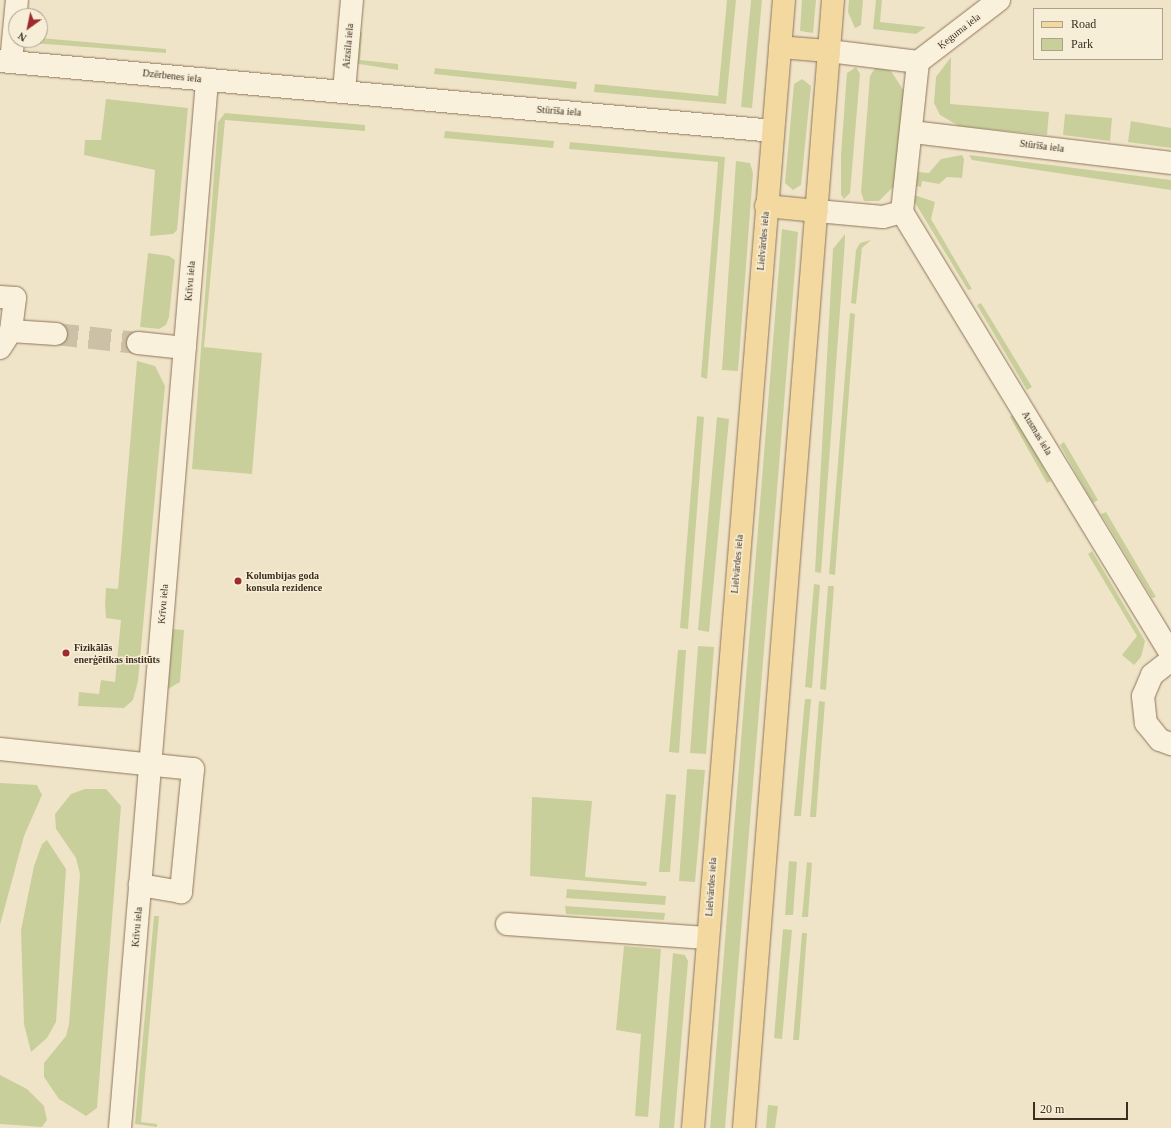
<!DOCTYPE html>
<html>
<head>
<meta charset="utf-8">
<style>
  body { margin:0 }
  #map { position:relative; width:1171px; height:1128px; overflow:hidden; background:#f0e4c8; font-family:Georgia,serif }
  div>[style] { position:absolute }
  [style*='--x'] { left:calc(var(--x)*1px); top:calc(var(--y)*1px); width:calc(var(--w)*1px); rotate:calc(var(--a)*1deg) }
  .green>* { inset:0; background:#c9cf9b }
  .minor-tunnel>* { height:22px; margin-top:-11px; transform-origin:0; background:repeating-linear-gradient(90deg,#ccc0a6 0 22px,transparent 0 33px) }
  .roads { filter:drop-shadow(0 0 1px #8d765c) drop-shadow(0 0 1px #8d765c) }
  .minor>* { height:22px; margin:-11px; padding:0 11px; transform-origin:11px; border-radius:11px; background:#faf1dc }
  .major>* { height:22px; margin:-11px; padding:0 11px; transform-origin:11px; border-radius:11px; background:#f3d9a0 }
  .dots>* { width:11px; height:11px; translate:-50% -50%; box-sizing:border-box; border:2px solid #f7eed8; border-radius:50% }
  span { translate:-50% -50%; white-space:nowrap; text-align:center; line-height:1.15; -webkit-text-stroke:3px #f7eed8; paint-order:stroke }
  .street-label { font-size:10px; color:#3d2e20 }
  .poi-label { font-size:10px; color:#3d2e20; font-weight:700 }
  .left { translate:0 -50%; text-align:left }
  .legend { position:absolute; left:1033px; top:8px; width:130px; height:52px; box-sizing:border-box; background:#f7eed8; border:1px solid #ada18e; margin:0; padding:5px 7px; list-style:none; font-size:12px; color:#3d2e20 }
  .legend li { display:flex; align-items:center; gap:8px; height:20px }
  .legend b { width:20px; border:1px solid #ada18e }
  .north { position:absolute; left:8px; top:8px; width:40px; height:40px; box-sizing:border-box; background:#f7eed8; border:1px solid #ada18e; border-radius:50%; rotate:213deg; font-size:11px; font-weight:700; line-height:16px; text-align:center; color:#3d2e20 }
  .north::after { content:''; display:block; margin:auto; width:14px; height:18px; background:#9e2a2b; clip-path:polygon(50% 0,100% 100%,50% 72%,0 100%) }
  .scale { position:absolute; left:1033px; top:1102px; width:95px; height:18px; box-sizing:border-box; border:2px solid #3d2e20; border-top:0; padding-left:5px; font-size:12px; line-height:14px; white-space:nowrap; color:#3d2e20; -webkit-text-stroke:3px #f7eed8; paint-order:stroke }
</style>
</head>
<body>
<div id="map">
  <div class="green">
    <i style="clip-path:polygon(727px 0,736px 0,726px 104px,594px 92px,595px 84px,718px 96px)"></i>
    <i style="clip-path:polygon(751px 0,762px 0,752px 108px,741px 107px)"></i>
    <i style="clip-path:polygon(802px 0,816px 0,813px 33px,800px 31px)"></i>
    <i style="clip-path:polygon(849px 0,863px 0,861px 25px,855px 28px,848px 12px)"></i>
    <i style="clip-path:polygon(876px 0,882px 0,880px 22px,926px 27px,916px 34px,873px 29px)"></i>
    <i style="clip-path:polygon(355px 31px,362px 32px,360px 60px,398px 64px,398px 70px,353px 63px)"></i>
    <i style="clip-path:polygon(40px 38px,166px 49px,166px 53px,32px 43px,29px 40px)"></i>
    <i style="clip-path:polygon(951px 57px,950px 104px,1049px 112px,1047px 135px,959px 126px,940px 115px,934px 103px,936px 77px)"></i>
    <i style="clip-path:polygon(856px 67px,860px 74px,850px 193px,844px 199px,841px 195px,841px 155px,847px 73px)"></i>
    <i style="clip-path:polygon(876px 67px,891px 71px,904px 91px,894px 186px,879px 201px,864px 201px,861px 192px,870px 76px)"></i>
    <i style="clip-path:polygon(435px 68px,577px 82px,576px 89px,434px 74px)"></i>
    <i style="clip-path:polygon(802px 79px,811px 86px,801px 185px,793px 190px,785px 183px,794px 84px)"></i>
    <i style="clip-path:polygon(106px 99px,188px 108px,177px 230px,173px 234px,150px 236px,155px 170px,84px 155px,85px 140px,101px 140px)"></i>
    <i style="clip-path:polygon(225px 113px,365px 125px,365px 131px,225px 120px,204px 347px,262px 353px,252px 474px,192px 469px,218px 122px)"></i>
    <i style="clip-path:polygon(1065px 114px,1112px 118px,1110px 141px,1063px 135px)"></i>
    <i style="clip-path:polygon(1131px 121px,1171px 128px,1171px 148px,1128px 142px)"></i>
    <i style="clip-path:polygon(445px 131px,554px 141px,553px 148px,444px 138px)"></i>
    <i style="clip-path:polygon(570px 142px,725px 157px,707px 379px,701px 377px,718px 162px,569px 149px)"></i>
    <i style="clip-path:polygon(962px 155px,964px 159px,962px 178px,947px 177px,939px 184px,922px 181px,921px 187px,916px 186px,918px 172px,929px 173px,941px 159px)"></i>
    <i style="clip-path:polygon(969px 155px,1171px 180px,1171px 190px,972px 160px)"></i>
    <i style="clip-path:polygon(736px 161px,750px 163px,753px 173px,738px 371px,722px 370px)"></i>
    <i style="clip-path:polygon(914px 195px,935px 202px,931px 219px,972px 289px,968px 290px,914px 201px)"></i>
    <i style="clip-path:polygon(782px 229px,798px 232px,725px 1128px,710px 1128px)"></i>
    <i style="clip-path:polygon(845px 234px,845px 241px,821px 573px,815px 572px,833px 249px)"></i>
    <i style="clip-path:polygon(871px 240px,862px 248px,856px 304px,851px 303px,856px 250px,860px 243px)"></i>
    <i style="clip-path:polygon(148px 253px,169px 256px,175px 260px,169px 317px,166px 325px,159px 329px,140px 327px)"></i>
    <i style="clip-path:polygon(981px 303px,1032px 387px,1027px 390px,977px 305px)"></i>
    <i style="clip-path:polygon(850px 313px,855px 314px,835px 575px,829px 574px)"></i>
    <i style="clip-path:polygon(137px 361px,155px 366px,165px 386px,138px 681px,133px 700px,124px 708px,78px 706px,79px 692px,99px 694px,101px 680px,115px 682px,121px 620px,106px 618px,105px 605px,106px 588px,118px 589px)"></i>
    <i style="clip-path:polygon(1014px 414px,1051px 481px,1047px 483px,1010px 417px)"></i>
    <i style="clip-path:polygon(697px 416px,704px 417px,688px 629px,680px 628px)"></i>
    <i style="clip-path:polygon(717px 417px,729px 419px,709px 632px,698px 630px)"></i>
    <i style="clip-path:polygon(1064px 442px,1098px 500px,1093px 503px,1060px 445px)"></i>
    <i style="clip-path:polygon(1106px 512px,1156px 597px,1152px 598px,1101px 514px)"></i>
    <i style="clip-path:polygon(1092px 551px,1145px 641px,1141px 657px,1134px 665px,1122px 655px,1137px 636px,1088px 554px)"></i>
    <i style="clip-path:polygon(814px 584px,820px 585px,812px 688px,805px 687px)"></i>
    <i style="clip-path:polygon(828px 586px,834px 586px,826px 690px,820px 689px)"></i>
    <i style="clip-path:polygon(172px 629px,184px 630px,180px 682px,168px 689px)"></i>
    <i style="clip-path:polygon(698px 646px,714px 647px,706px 754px,690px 753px)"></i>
    <i style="clip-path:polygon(678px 650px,686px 650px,679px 753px,669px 752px)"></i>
    <i style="clip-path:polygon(805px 699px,811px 699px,801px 816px,794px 816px)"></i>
    <i style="clip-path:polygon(819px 701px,825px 702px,816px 817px,810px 817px)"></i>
    <i style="clip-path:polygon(687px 769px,705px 770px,695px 882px,679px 881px)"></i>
    <i style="clip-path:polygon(0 783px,37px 785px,42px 795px,24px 836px,0 925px)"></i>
    <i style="clip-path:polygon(85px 789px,106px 789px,121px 806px,97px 1108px,86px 1116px,59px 1099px,44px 1077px,44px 1063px,66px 1036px,69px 1024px,80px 874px,76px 858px,56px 829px,55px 814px,71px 794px)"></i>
    <i style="clip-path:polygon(666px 794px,676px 795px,670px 872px,659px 872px)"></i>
    <i style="clip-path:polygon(532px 797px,592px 801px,585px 877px,647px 882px,646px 886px,530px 876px)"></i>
    <i style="clip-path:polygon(47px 840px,66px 869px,56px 1022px,47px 1038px,31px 1052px,24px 1024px,21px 930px,34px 866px,42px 844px)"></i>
    <i style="clip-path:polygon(789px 861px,797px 862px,793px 915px,785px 915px)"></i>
    <i style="clip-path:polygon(807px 862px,812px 863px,808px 917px,802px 917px)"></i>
    <i style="clip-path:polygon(567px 889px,666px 896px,665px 905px,566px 898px)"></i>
    <i style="clip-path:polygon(565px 906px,665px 913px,664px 920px,566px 914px)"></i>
    <i style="clip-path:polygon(154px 916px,159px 916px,141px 1122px,157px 1124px,157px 1127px,135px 1124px)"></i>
    <i style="clip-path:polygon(783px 929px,792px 930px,782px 1039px,774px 1038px)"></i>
    <i style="clip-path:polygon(802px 933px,807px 933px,799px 1040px,793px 1040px)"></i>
    <i style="clip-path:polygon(624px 946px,661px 949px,648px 1117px,635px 1116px,641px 1034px,616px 1030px)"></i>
    <i style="clip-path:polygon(673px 953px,685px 955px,688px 961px,674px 1128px,659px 1128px)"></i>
    <i style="clip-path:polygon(0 1075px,27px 1089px,44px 1106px,47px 1120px,42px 1127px,0 1124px)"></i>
    <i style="clip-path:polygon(768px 1105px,778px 1106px,775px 1128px,766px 1128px)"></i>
  </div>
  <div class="minor-tunnel">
    <i style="--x:56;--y:334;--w:82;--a:6.3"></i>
  </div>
  <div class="roads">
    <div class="minor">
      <i style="--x:829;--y:51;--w:90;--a:7"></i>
      <i style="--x:0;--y:61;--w:776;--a:5.17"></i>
      <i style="--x:11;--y:62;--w:62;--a:-84.5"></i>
      <i style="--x:918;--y:62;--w:102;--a:-37.4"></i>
      <i style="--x:344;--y:91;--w:91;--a:-85"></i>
      <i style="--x:912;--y:132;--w:261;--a:6.8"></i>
      <i style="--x:817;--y:211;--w:66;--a:5.2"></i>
      <i style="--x:883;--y:217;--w:20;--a:-15"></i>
      <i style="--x:902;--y:212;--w:517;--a:58.68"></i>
      <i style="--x:902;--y:212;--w:151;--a:-83.9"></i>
      <i style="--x:0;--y:297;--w:15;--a:4"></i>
      <i style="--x:15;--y:298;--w:33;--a:97"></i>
      <i style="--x:11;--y:331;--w:45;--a:3.8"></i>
      <i style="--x:138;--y:343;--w:47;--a:6.1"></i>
      <i style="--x:0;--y:348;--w:20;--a:-57"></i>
      <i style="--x:1171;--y:660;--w:24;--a:142"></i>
      <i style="--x:1152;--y:675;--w:23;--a:113"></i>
      <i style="--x:1143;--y:696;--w:27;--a:84"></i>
      <i style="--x:1146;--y:723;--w:22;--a:51"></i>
      <i style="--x:1160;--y:740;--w:12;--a:20"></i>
      <i style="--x:0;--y:749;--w:194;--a:5.9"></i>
      <i style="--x:193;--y:769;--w:124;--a:95.6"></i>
      <i style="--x:181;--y:892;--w:42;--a:-170.3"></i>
      <i style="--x:507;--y:924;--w:200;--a:4"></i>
      <i style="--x:120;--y:1128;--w:1052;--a:-85.25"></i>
    </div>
    <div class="major">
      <i style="--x:780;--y:47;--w:49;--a:4.7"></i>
      <i style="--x:766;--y:206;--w:51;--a:5.6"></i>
      <i style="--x:693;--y:1128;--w:1132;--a:-85.39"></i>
      <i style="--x:744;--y:1128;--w:1132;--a:-85.49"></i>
    </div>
  </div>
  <div class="dots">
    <i style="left:238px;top:581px;background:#9e2a2b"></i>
    <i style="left:66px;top:653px;background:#9e2a2b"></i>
  </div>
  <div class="street-label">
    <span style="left:959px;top:31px;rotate:-38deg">Ķeguma iela</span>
    <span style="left:348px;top:46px;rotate:-85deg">Aizsila iela</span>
    <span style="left:172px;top:76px;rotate:6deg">Dzērbenes iela</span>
    <span style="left:559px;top:111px;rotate:4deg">Stūrīša iela</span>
    <span style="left:1042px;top:146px;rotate:7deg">Stūrīša iela</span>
    <span style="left:763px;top:241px;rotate:-85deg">Lielvārdes iela</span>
    <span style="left:190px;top:281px;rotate:-85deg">Krīvu iela</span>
    <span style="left:1037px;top:433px;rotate:59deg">Ausmas iela</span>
    <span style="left:737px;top:564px;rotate:-85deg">Lielvārdes iela</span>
    <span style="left:163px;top:604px;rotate:-85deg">Krīvu iela</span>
    <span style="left:711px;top:887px;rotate:-86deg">Lielvārdes iela</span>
    <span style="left:137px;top:927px;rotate:-85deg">Krīvu iela</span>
  </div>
  <div class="poi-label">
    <span class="left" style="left:246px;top:581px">Kolumbijas goda<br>konsula rezidence</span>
    <span class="left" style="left:74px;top:653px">Fizikālās<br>enerģētikas institūts</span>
  </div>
  <ul class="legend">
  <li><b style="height:5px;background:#f3d9a0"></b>Road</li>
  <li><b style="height:11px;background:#c9cf9b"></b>Park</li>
  </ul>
  <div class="north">N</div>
  <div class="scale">20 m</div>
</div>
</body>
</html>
